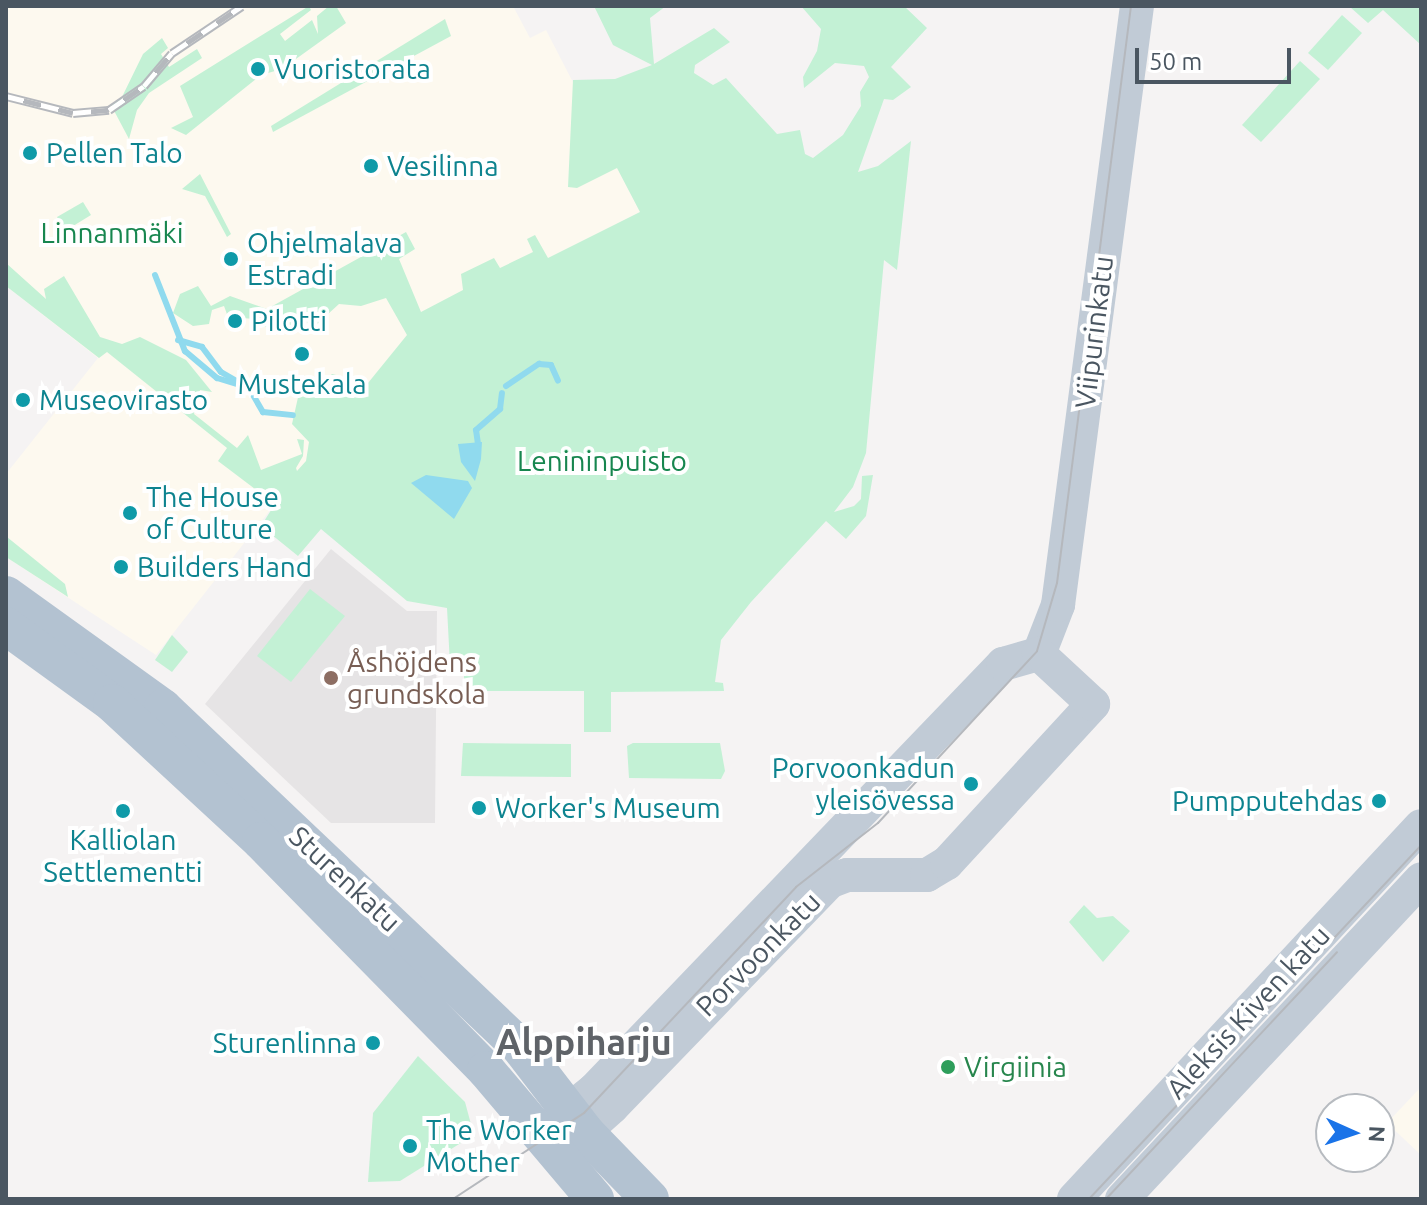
<!DOCTYPE html>
<html>
<head>
<meta charset="utf-8">
<style>
  body { margin:0 }
  #map { position:relative; width:1427px; height:1205px; overflow:hidden; background:#f5f3f3; font-family:Ubuntu,sans-serif }
  div>[style] { position:absolute }
  [style*='--x'] { left:calc(var(--x)*1px); top:calc(var(--y)*1px); width:calc(var(--w)*1px); rotate:calc(var(--a)*1deg) }
  .commercial>* { inset:0; background:#fdf9ef }
  .education>* { inset:0; background:#e6e4e5 }
  .green>* { inset:0; background:#c3f1d5 }
  .water>* { inset:0; background:#90daee }
  .stream>* { height:6px; margin:-3px; padding:0 3px; transform-origin:3px; border-radius:3px; background:#90daee }
  .secondary>* { height:34px; margin:-17px; padding:0 17px; transform-origin:17px; border-radius:17px; background:#c1cbd6 }
  .primary>* { height:38px; margin:-19px; padding:0 19px; transform-origin:19px; border-radius:19px; background:#b3c2d1 }
  .tram>* { height:2px; margin:-1px; padding:0 1px; transform-origin:1px; border-radius:1px; background:#b5b8bd }
  .rail>* { height:9px; margin-top:-4.5px; transform-origin:0; background:repeating-linear-gradient(90deg,#fff 0 18px,#b5b8bd 0 36px); box-sizing:border-box; border-block:2px solid #b5b8bd }
  .dots>* { width:22px; height:22px; translate:-50% -50%; box-sizing:border-box; border:4px solid #fff; border-radius:50% }
  span { translate:-50% -50%; white-space:nowrap; text-align:center; line-height:1.15; -webkit-text-stroke:8px #fff; paint-order:stroke }
  .culture-label { font-size:28px; color:#0d838f }
  .left { translate:0 -50%; text-align:left }
  .right { translate:-100% -50%; text-align:right }
  .park-label { font-size:28px; color:#17864f }
  .street-label { font-size:28px; color:#4a5661 }
  .education-label { font-size:28px; color:#785e54 }
  .leisure-label { font-size:28px; color:#27864d }
  .district-label { font-size:36px; color:#5f6368; font-weight:700 }
  .frame { position:absolute; inset:0; border:8px solid #4a5661; pointer-events:none }
  .north { position:absolute; left:1315px; top:1093px; width:80px; height:80px; box-sizing:border-box; background:#fff; border:2px solid #b7bbc0; border-radius:50%; rotate:93deg; font-size:22px; font-weight:700; line-height:32px; text-align:center; color:#4a5661 }
  .north::after { content:''; display:block; margin:auto; width:28px; height:36px; background:#1a73e8; clip-path:polygon(50% 0,100% 100%,50% 72%,0 100%) }
  .scale { position:absolute; left:1135px; top:48px; width:156px; height:36px; box-sizing:border-box; border:4px solid #4a5661; border-top:0; padding-left:10px; font-size:24px; line-height:28px; white-space:nowrap; color:#4a5661; -webkit-text-stroke:6px #fff; paint-order:stroke }
</style>
</head>
<body>
<div id="map">
  <div class="commercial">
    <i style="clip-path:polygon(6px 6px,513px 6px,530px 38px,546px 30px,640px 212px,408px 335px,156px 655px,6px 557px,6px 474px,98px 358px,6px 286px)"></i>
    <i style="clip-path:polygon(1421px 1087px,1421px 1155px,1387px 1123px)"></i>
  </div>
  <div class="education">
    <i style="clip-path:polygon(331px 549px,407px 611px,437px 611px,435px 823px,331px 823px,205px 704px)"></i>
  </div>
  <div class="green">
    <i style="clip-path:polygon(309px 6px,311px 10px,280px 34px,285px 41px,312px 20px,318px 34px,317px 16px,329px 6px,336px 6px,346px 23px,282px 69px,261px 75px,186px 135px,171px 128px,193px 117px,180px 86px)"></i>
    <i style="clip-path:polygon(594px 6px,666px 6px,650px 18px,654px 64px,714px 28px,730px 42px,695px 65px,694px 73px,713px 85px,726px 78px,777px 134px,800px 130px,805px 154px,813px 158px,843px 135px,861px 106px,860px 92px,869px 77px,864px 66px,835px 63px,804px 88px,803px 77px,817px 51px,821px 29px,801px 6px,904px 6px,927px 28px,891px 67px,911px 87px,893px 100px,884px 99px,858px 172px,878px 166px,911px 141px,897px 270px,884px 260px,866px 453px,853px 487px,834px 512px,854px 506px,861px 499px,862px 476px,873px 475px,866px 516px,846px 539px,826px 521px,751px 602px,721px 640px,715px 682px,723px 683px,724px 691px,611px 692px,611px 732px,584px 732px,584px 691px,464px 691px,464px 667px,450px 665px,447px 608px,407px 601px,321px 529px,298px 556px,261px 526px,275px 504px,218px 461px,227px 448px,107px 352px,99px 358px,6px 286px,6px 263px,46px 299px,44px 289px,64px 276px,100px 337px,122px 344px,140px 337px,186px 360px,212px 392px,200px 390px,194px 414px,237px 448px,248px 435px,261px 470px,302px 454px,297px 439px,304px 440px,303px 456px,296px 468px,297px 471px,306px 461px,309px 442px,292px 424px,299px 393px,318px 387px,332px 374px,368px 383px,407px 335px,386px 298px,361px 306px,339px 304px,316px 325px,302px 321px,281px 331px,256px 324px,255px 319px,228px 317px,224px 306px,212px 310px,209px 324px,193px 326px,173px 313px,180px 294px,198px 286px,211px 306px,230px 296px,267px 309px,406px 232px,415px 249px,399px 259px,421px 312px,463px 290px,461px 274px,494px 258px,500px 268px,533px 252px,527px 239px,535px 235px,548px 258px,640px 212px,617px 168px,577px 188px,568px 187px,573px 80px,615px 79px,652px 65px,613px 45px)"></i>
    <i style="clip-path:polygon(1421px 6px,1421px 45px,1383px 10px,1368px 23px,1350px 7px)"></i>
    <i style="clip-path:polygon(1342px 15px,1362px 33px,1328px 70px,1308px 53px)"></i>
    <i style="clip-path:polygon(445px 19px,451px 36px,273px 132px,271px 126px)"></i>
    <i style="clip-path:polygon(162px 38px,168px 48px,161px 54px,169px 67px,197px 49px,202px 58px,149px 93px,137px 110px,129px 139px,111px 105px,121px 99px,143px 54px)"></i>
    <i style="clip-path:polygon(1300px 61px,1320px 79px,1261px 142px,1242px 125px)"></i>
    <i style="clip-path:polygon(200px 174px,231px 234px,227px 237px,205px 196px,182px 189px)"></i>
    <i style="clip-path:polygon(83px 202px,91px 215px,65px 231px,57px 217px)"></i>
    <i style="clip-path:polygon(7px 537px,65px 584px,68px 597px,6px 557px)"></i>
    <i style="clip-path:polygon(310px 589px,345px 616px,291px 682px,257px 656px)"></i>
    <i style="clip-path:polygon(172px 635px,188px 652px,172px 672px,155px 660px)"></i>
    <i style="clip-path:polygon(463px 743px,571px 744px,571px 777px,461px 776px)"></i>
    <i style="clip-path:polygon(633px 743px,720px 743px,725px 771px,721px 779px,629px 778px,627px 746px)"></i>
    <i style="clip-path:polygon(1084px 905px,1097px 918px,1113px 916px,1130px 931px,1103px 962px,1069px 922px)"></i>
    <i style="clip-path:polygon(418px 1056px,465px 1102px,472px 1128px,464px 1141px,400px 1181px,368px 1182px,373px 1113px)"></i>
  </div>
  <div class="water">
    <i style="clip-path:polygon(482px 442px,481px 459px,475px 481px,461px 462px,458px 444px)"></i>
    <i style="clip-path:polygon(426px 475px,468px 481px,472px 488px,454px 519px,411px 483px)"></i>
  </div>
  <div class="stream">
    <i style="--x:155;--y:275;--w:82;--a:68.5"></i>
    <i style="--x:185;--y:351;--w:42;--a:40.2"></i>
    <i style="--x:217;--y:378;--w:34;--a:17"></i>
    <i style="--x:249;--y:388;--w:28;--a:60"></i>
    <i style="--x:263;--y:412;--w:30;--a:6"></i>
    <i style="--x:178;--y:340;--w:25;--a:16"></i>
    <i style="--x:202;--y:347;--w:31;--a:53"></i>
    <i style="--x:221;--y:372;--w:28;--a:30"></i>
    <i style="--x:506;--y:386;--w:40;--a:-34"></i>
    <i style="--x:539;--y:364;--w:12;--a:5"></i>
    <i style="--x:551;--y:365;--w:17;--a:66"></i>
    <i style="--x:478;--y:444;--w:14;--a:-98"></i>
    <i style="--x:476;--y:430;--w:32;--a:-41"></i>
    <i style="--x:500;--y:409;--w:16;--a:-83"></i>
  </div>
  <div class="secondary">
    <i style="--x:1039;--y:654;--w:53;--a:-68.8"></i>
    <i style="--x:1058;--y:605;--w:604;--a:-82.49"></i>
    <i style="--x:548;--y:1127;--w:59;--a:-38.8"></i>
    <i style="--x:594;--y:1090;--w:591;--a:-46.17"></i>
    <i style="--x:1003;--y:664;--w:37;--a:-16"></i>
    <i style="--x:565;--y:1149;--w:63;--a:-41.8"></i>
    <i style="--x:612;--y:1107;--w:313;--a:-46"></i>
    <i style="--x:829;--y:882;--w:19;--a:-21"></i>
    <i style="--x:847;--y:875;--w:80;--a:0"></i>
    <i style="--x:927;--y:875;--w:23;--a:-31"></i>
    <i style="--x:947;--y:863;--w:216;--a:-47.4"></i>
    <i style="--x:1093;--y:704;--w:74;--a:-137.2"></i>
    <i style="--x:1074;--y:1199;--w:509;--a:-47.07"></i>
    <i style="--x:1122;--y:1199;--w:438;--a:-46.9"></i>
  </div>
  <div class="primary">
    <i style="--x:6;--y:595;--w:193;--a:35.7"></i>
    <i style="--x:163;--y:708;--w:492;--a:43.5"></i>
    <i style="--x:520;--y:1047;--w:108;--a:52.5"></i>
    <i style="--x:586;--y:1133;--w:92;--a:45.9"></i>
    <i style="--x:6;--y:626;--w:131;--a:36"></i>
    <i style="--x:112;--y:703;--w:203;--a:42.8"></i>
    <i style="--x:261;--y:841;--w:321;--a:45.5"></i>
    <i style="--x:486;--y:1070;--w:169;--a:49.8"></i>
  </div>
  <div class="tram">
    <i style="--x:453;--y:1199;--w:157;--a:-33.3"></i>
    <i style="--x:584;--y:1113;--w:310;--a:-46.8"></i>
    <i style="--x:796;--y:887;--w:104;--a:-38"></i>
    <i style="--x:878;--y:823;--w:234;--a:-47.2"></i>
    <i style="--x:1037;--y:651;--w:71;--a:-73.6"></i>
    <i style="--x:1057;--y:583;--w:582;--a:-82.69"></i>
    <i style="--x:1089;--y:1199;--w:485;--a:-46.8"></i>
    <i style="--x:1106;--y:1199;--w:338;--a:-46.9"></i>
  </div>
  <div class="rail">
    <i style="--x:6;--y:96;--w:69;--a:14.2"></i>
    <i style="--x:73;--y:113;--w:36;--a:-5"></i>
    <i style="--x:109;--y:110;--w:42;--a:-34.4"></i>
    <i style="--x:144;--y:86;--w:43;--a:-49.7"></i>
    <i style="--x:172;--y:53;--w:84;--a:-33.9"></i>
  </div>
  <div class="dots">
    <i style="left:258px;top:69px;background:#0f9aa8"></i>
    <i style="left:30px;top:153px;background:#0f9aa8"></i>
    <i style="left:371px;top:166px;background:#0f9aa8"></i>
    <i style="left:231px;top:259px;background:#0f9aa8"></i>
    <i style="left:235px;top:321px;background:#0f9aa8"></i>
    <i style="left:302px;top:354px;background:#0f9aa8"></i>
    <i style="left:23px;top:400px;background:#0f9aa8"></i>
    <i style="left:130px;top:513px;background:#0f9aa8"></i>
    <i style="left:121px;top:567px;background:#0f9aa8"></i>
    <i style="left:331px;top:678px;background:#8d6e63"></i>
    <i style="left:971px;top:784px;background:#0f9aa8"></i>
    <i style="left:1379px;top:801px;background:#0f9aa8"></i>
    <i style="left:479px;top:808px;background:#0f9aa8"></i>
    <i style="left:123px;top:811px;background:#0f9aa8"></i>
    <i style="left:373px;top:1043px;background:#0f9aa8"></i>
    <i style="left:948px;top:1067px;background:#2e9e5b"></i>
    <i style="left:410px;top:1146px;background:#0f9aa8"></i>
  </div>
  <div class="culture-label">
    <span class="left" style="left:274px;top:69px">Vuoristorata</span>
    <span class="left" style="left:46px;top:153px">Pellen Talo</span>
    <span class="left" style="left:387px;top:166px">Vesilinna</span>
    <span class="left" style="left:247px;top:259px">Ohjelmalava<br>Estradi</span>
    <span class="left" style="left:251px;top:321px">Pilotti</span>
    <span style="left:302px;top:384px">Mustekala</span>
    <span class="left" style="left:39px;top:400px">Museovirasto</span>
    <span class="left" style="left:146px;top:513px">The House<br>of Culture</span>
    <span class="left" style="left:137px;top:567px">Builders Hand</span>
    <span class="right" style="left:955px;top:784px">Porvoonkadun<br>yleisövessa</span>
    <span class="right" style="left:1363px;top:801px">Pumpputehdas</span>
    <span class="left" style="left:495px;top:808px">Worker's Museum</span>
    <span style="left:123px;top:856px">Kalliolan<br>Settlementti</span>
    <span class="right" style="left:357px;top:1043px">Sturenlinna</span>
    <span class="left" style="left:426px;top:1146px">The Worker<br>Mother</span>
  </div>
  <div class="park-label">
    <span style="left:112px;top:233px">Linnanmäki</span>
    <span style="left:602px;top:461px">Lenininpuisto</span>
  </div>
  <div class="street-label">
    <span style="left:1094px;top:332px;rotate:-83deg">Viipurinkatu</span>
    <span style="left:345px;top:879px;rotate:43deg">Sturenkatu</span>
    <span style="left:758px;top:954px;rotate:-45deg">Porvoonkatu</span>
    <span style="left:1248px;top:1012px;rotate:-47deg">Aleksis Kiven katu</span>
  </div>
  <div class="education-label">
    <span class="left" style="left:347px;top:678px">Åshöjdens<br>grundskola</span>
  </div>
  <div class="leisure-label">
    <span class="left" style="left:964px;top:1067px">Virgiinia</span>
  </div>
  <div class="district-label">
    <span style="left:584px;top:1042px">Alppiharju</span>
  </div>
  <div class="frame"></div>
  <div class="north">N</div>
  <div class="scale">50 m</div>
</div>
</body>
</html>
